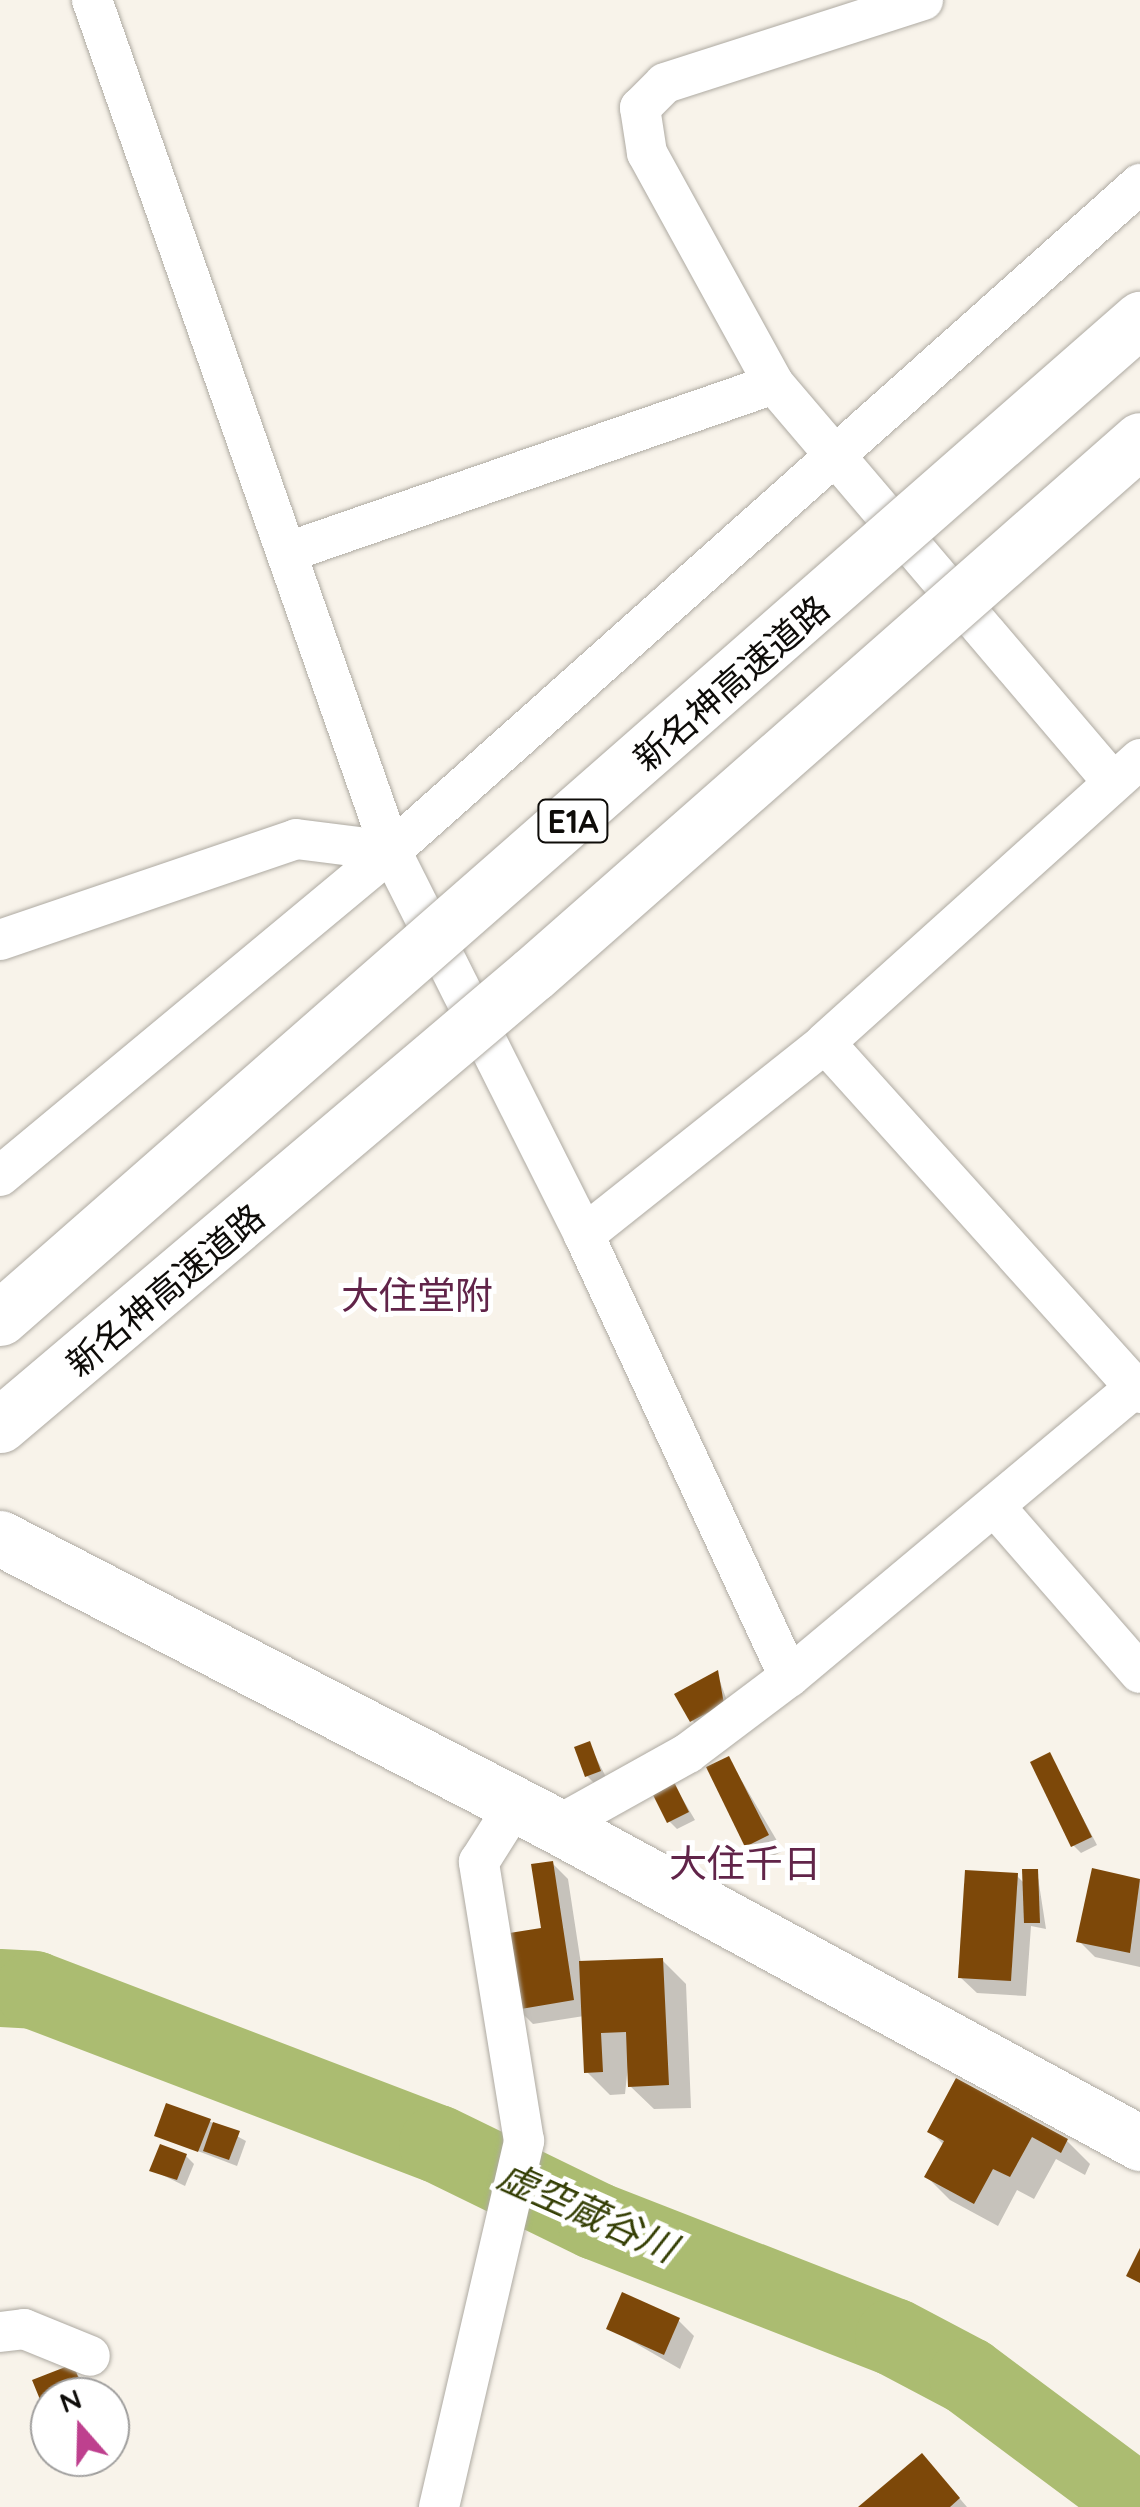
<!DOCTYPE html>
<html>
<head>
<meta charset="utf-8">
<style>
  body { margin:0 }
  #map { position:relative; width:1140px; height:2507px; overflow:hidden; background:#f8f3ea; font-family:Quicksand,"Noto Sans JP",sans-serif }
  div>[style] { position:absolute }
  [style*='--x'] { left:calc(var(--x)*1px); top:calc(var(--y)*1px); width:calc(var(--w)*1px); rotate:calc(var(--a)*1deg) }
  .shadow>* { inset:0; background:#0003 }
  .river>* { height:78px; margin:-39px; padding:0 39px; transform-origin:39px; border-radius:39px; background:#abbc71 }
  .building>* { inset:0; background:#7d4809 }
  .roads { filter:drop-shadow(0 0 2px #aeaaa2) drop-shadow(0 0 2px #aeaaa2) }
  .street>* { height:40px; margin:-20px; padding:0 20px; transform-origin:20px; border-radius:20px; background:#fff }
  .secondary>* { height:55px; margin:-27.5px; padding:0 27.5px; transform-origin:27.5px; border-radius:27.5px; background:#fff }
  .bridges { filter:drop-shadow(0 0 2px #aeaaa2) drop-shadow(0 0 2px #aeaaa2) }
  .highway-bridge>* { height:55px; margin:-27.5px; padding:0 27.5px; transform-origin:27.5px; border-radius:27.5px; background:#fff }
  span { translate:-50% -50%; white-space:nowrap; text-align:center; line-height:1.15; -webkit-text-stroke:10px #fff; paint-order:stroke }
  .shield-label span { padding:2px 8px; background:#fff; border:2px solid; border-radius:8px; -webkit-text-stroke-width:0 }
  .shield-label { font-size:32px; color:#0e0c09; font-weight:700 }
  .street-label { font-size:35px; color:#0e0c09 }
  .neighbourhood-label { font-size:38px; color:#612449 }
  .water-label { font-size:38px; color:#353f05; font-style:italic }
  .north { position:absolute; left:30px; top:2377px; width:100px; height:100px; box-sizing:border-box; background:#fff; border:2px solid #9f9e9d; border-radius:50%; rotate:340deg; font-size:28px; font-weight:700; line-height:40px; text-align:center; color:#0e0c09 }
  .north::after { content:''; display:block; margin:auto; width:35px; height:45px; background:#be408e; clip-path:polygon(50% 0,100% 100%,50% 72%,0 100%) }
</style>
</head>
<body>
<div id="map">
  <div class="shadow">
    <i style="clip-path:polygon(717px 1673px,731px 1712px,699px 1728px,692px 1720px)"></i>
    <i style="clip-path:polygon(589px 1744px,607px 1779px,594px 1783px,587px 1776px)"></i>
    <i style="clip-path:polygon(1050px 1756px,1097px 1845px,1081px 1853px,1073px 1845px)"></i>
    <i style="clip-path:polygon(729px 1759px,783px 1851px,763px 1861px,747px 1845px)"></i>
    <i style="clip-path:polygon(673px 1783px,695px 1820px,677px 1829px,669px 1821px)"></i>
    <i style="clip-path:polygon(552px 1863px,568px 1879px,581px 1964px,662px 1960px,686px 1984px,691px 2108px,654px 2109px,630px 2086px,629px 2056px,625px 2094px,610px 2095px,587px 2072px,584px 2016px,533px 2024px,517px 2008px,543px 1930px)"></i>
    <i style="clip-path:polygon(1037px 1871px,1046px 1929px,1031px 1926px,1026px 1996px,977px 1993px,960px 1977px,1017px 1876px,1025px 1884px)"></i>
    <i style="clip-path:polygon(1094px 1871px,1140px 1881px,1140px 1967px,1095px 1957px,1079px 1941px)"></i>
    <i style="clip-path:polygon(957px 2081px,1067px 2141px,1090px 2164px,1085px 2175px,1056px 2159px,1034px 2199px,1017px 2190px,998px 2226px,950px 2200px,927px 2177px,944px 2145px,930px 2131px)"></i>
    <i style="clip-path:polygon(209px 2121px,246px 2141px,237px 2166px,156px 2135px)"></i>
    <i style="clip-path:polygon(186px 2156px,194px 2164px,185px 2186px,152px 2170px)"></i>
    <i style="clip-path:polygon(678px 2320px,694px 2336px,680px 2369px,609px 2328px)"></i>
    <i style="clip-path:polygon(72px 2367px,94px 2397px,50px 2397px,50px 2417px,36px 2382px)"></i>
    <i style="clip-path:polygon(937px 2472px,967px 2507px,862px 2507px)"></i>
  </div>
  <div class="river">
    <i style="--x:0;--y:1988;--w:34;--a:3"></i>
    <i style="--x:34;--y:1990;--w:432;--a:20.9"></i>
    <i style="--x:438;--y:2144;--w:176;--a:26"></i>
    <i style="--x:596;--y:2221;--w:320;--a:21.3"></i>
    <i style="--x:894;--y:2337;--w:84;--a:27.8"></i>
    <i style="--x:968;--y:2376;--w:214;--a:36.7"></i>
  </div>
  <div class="building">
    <i style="clip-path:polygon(718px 1670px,724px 1704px,690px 1722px,674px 1694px)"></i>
    <i style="clip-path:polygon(590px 1741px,601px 1771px,585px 1777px,574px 1747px)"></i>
    <i style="clip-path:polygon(1050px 1752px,1092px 1837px,1071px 1847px,1030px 1762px)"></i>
    <i style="clip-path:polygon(729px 1756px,769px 1835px,745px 1847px,706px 1767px)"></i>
    <i style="clip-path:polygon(673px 1780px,689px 1812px,667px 1823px,651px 1791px)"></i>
    <i style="clip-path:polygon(553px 1861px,574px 2000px,515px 2010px,503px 1934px,541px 1928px,531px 1864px)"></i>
    <i style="clip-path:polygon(1092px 1868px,1140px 1879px,1130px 1953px,1076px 1942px)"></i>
    <i style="clip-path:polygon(1022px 1869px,1038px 1869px,1040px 1923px,1024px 1923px)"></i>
    <i style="clip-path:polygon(965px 1870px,1018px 1873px,1011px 1981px,958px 1978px)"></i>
    <i style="clip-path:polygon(663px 1958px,669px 2085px,628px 2087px,626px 2032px,601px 2033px,603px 2072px,584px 2073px,579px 1961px)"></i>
    <i style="clip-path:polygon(956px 2078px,1068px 2139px,1061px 2153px,1032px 2137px,1010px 2177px,993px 2169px,974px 2204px,924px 2177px,944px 2141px,927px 2132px)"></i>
    <i style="clip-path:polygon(166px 2103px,211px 2119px,198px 2152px,154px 2136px)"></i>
    <i style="clip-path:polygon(213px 2122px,240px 2131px,229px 2160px,203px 2151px)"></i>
    <i style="clip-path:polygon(160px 2144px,187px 2154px,177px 2180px,149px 2171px)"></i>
    <i style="clip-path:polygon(1140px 2248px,1140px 2283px,1126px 2276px)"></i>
    <i style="clip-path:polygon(622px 2292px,680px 2318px,664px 2355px,606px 2329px)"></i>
    <i style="clip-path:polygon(73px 2364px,86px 2397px,50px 2397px,50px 2424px,32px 2380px)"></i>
    <i style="clip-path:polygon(922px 2453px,960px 2498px,950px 2507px,858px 2507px)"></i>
  </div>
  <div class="roads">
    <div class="street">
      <i style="--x:92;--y:0;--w:902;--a:70.64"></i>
      <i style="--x:391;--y:851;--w:430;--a:63.3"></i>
      <i style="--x:584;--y:1235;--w:487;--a:65.1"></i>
      <i style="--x:774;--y:384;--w:523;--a:49.58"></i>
      <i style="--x:288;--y:552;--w:514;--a:-19.07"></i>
      <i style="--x:774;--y:384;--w:264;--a:-118.8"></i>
      <i style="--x:647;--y:153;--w:46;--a:-98.8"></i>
      <i style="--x:640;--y:108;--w:35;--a:-45"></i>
      <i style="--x:665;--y:83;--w:271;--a:-17.8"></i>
      <i style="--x:1140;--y:759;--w:424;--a:138"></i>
      <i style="--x:825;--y:1043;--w:471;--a:48"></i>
      <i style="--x:0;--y:940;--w:313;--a:-18.8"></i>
      <i style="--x:296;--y:839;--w:96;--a:7.2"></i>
      <i style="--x:0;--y:1176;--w:508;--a:-39.73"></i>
      <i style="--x:391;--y:851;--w:1003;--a:-41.69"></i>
      <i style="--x:584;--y:1235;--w:308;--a:-38.5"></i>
      <i style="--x:995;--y:1507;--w:220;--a:48.9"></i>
      <i style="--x:557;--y:1826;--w:150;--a:-29.1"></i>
      <i style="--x:688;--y:1753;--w:126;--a:-37"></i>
      <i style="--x:789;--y:1677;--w:458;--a:-39.9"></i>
      <i style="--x:0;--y:2332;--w:24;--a:-7"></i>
      <i style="--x:24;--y:2329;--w:71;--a:22.2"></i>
      <i style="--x:439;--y:2507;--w:376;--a:-76.9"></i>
      <i style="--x:524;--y:2141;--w:283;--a:-99.2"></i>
      <i style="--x:479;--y:1862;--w:67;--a:-57.7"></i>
    </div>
    <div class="secondary">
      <i style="--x:0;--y:1538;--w:627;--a:27.34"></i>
      <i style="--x:557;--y:1826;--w:664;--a:28.53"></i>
    </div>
  </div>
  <div class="bridges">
    <div class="highway-bridge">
      <i style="--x:0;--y:1318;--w:1516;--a:-41.23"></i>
      <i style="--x:0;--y:1425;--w:698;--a:-40.24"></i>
      <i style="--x:533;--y:974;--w:808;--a:-41.34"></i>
    </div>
  </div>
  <div class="shield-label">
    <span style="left:573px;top:821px">E1A</span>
  </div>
  <div class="street-label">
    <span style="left:731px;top:683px;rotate:-41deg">新名神高速道路</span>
    <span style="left:165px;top:1290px;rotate:-40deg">新名神高速道路</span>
  </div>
  <div class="neighbourhood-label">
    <span style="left:417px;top:1296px">大住堂附</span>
    <span style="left:745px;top:1864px">大住千日</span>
  </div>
  <div class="water-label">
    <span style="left:587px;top:2212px;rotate:24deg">虚空蔵谷川</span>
  </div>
  <div class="north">N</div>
</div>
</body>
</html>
